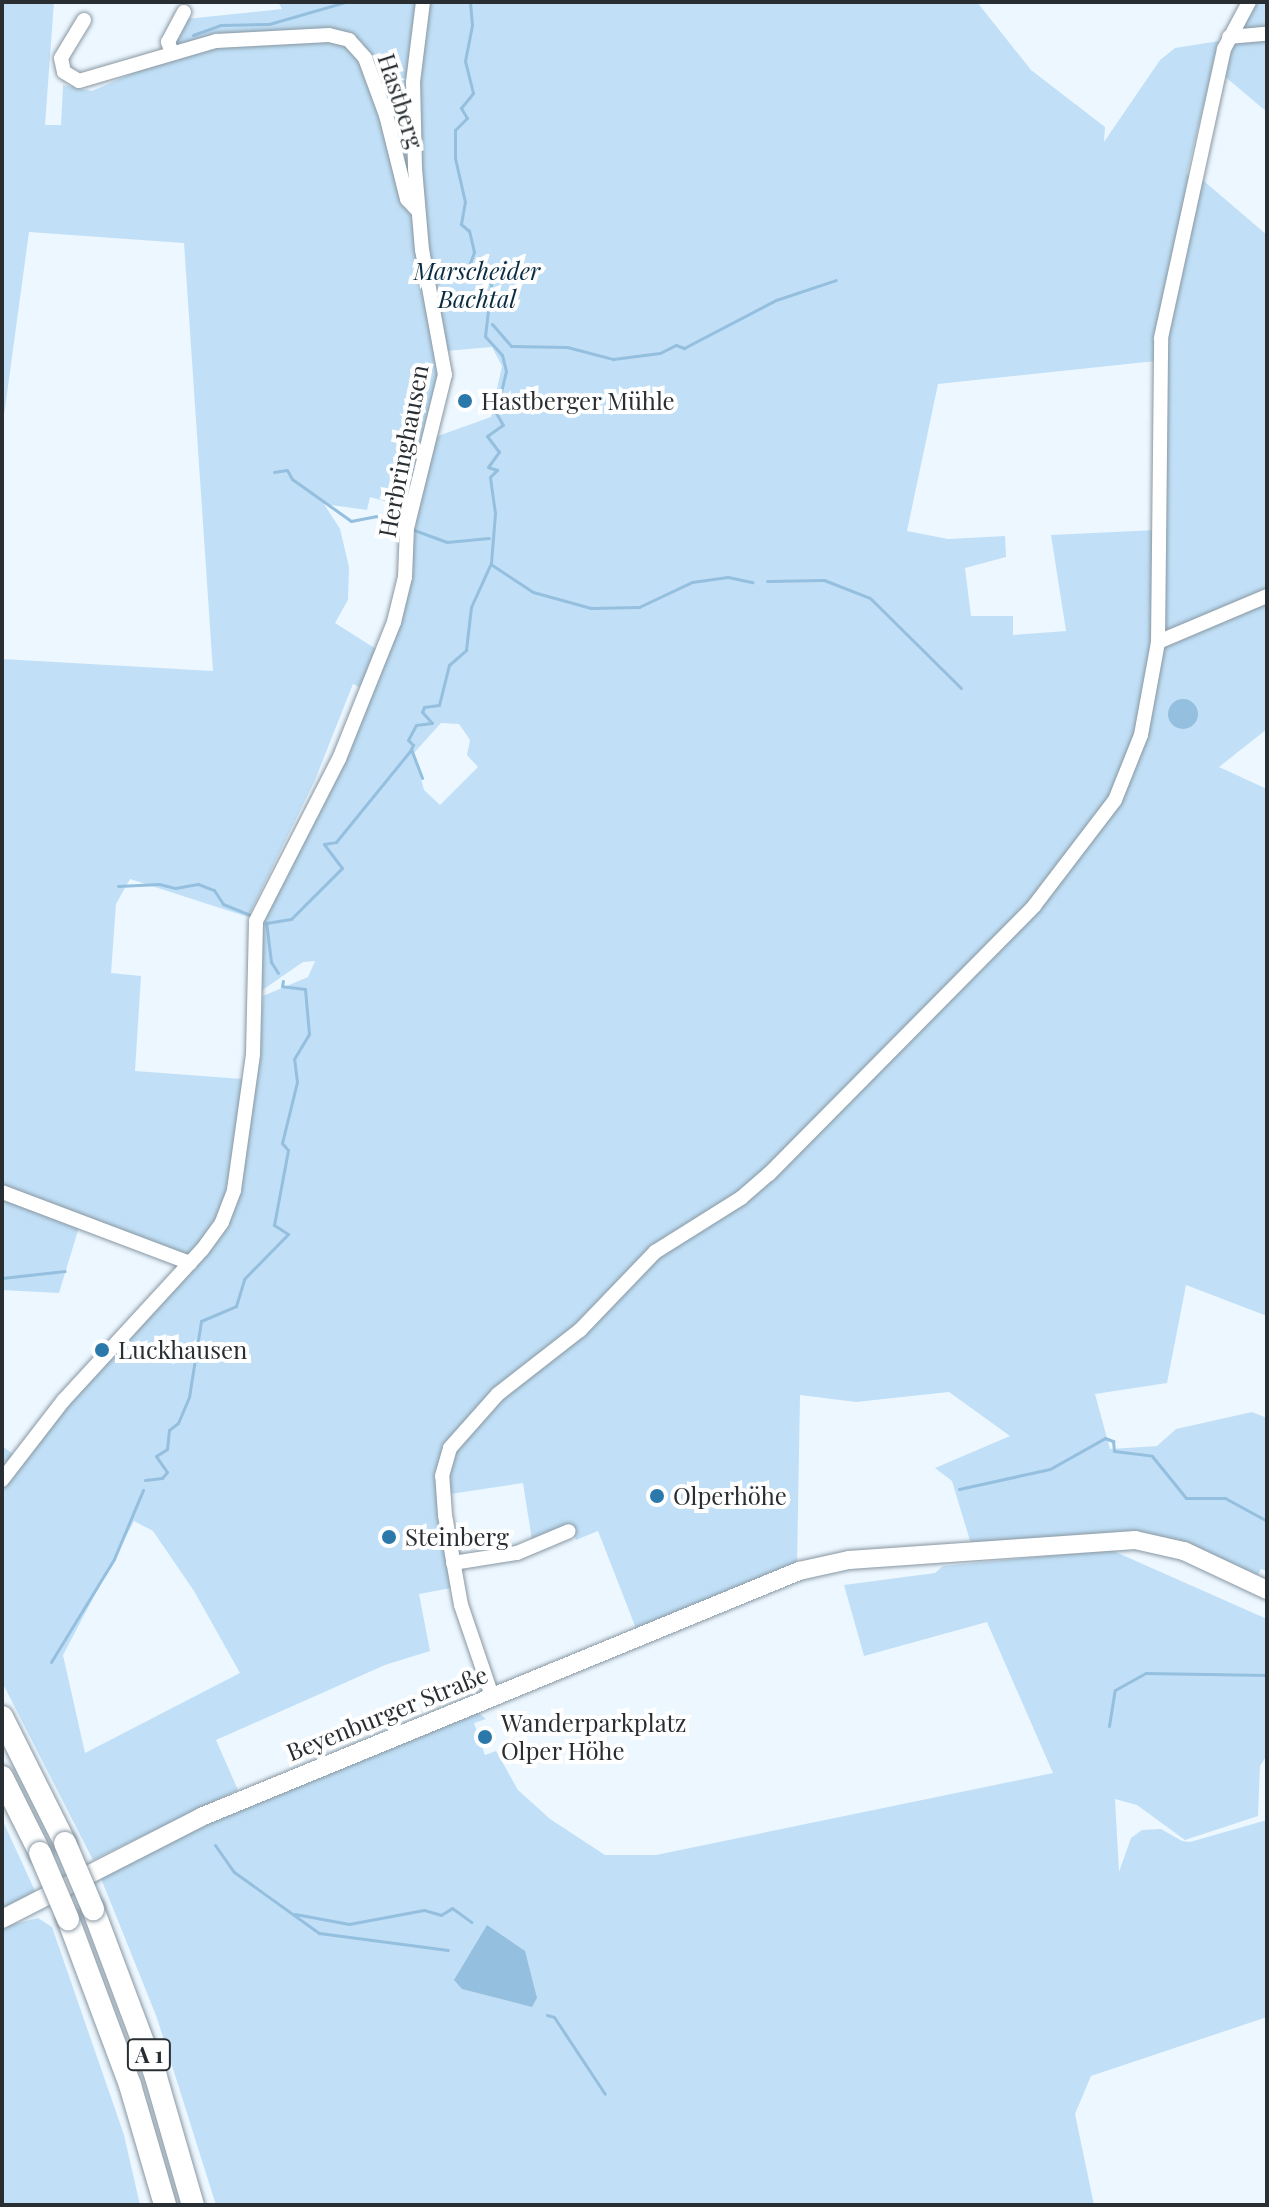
<!DOCTYPE html>
<html>
<head>
<meta charset="utf-8">
<style>
  body { margin:0 }
  #map { position:relative; width:1269px; height:2207px; overflow:hidden; background:#edf7ff; font-family:"Playfair Display",serif }
  div>[style] { position:absolute }
  [style*='--x'] { left:calc(var(--x)*1px); top:calc(var(--y)*1px); width:calc(var(--w)*1px); rotate:calc(var(--a)*1deg) }
  .green>* { inset:0; background:#c1e0f7 }
  .water>* { inset:0; background:#95bfde }
  .round { border-radius:50% }
  .stream>* { height:3px; margin:-1.5px; padding:0 1.5px; transform-origin:1.5px; border-radius:1.5px; background:#95bfde }
  .roads { filter:drop-shadow(0 0 2px #8897a2) drop-shadow(0 0 2px #8897a2) }
  .minor>* { height:14px; margin:-7px; padding:0 7px; transform-origin:7px; border-radius:7px; background:#fff }
  .major>* { height:18px; margin:-9px; padding:0 9px; transform-origin:9px; border-radius:9px; background:#fff }
  .highway>* { height:22px; margin:-11px; padding:0 11px; transform-origin:11px; border-radius:11px; background:#fff }
  .bridges { filter:drop-shadow(0 0 2px #8897a2) drop-shadow(0 0 2px #8897a2) }
  .highway-bridge>* { height:22px; margin:-11px; padding:0 11px; transform-origin:11px; border-radius:11px; background:#fff }
  .dots>* { width:22px; height:22px; translate:-50% -50%; box-sizing:border-box; border:4px solid #fff; border-radius:50% }
  span { translate:-50% -50%; white-space:nowrap; text-align:center; line-height:1.15; -webkit-text-stroke:8px #fff; paint-order:stroke }
  .shield-label span { padding:2px 6px; background:#fff; border:2px solid; border-radius:6px; -webkit-text-stroke-width:0 }
  .shield-label { font-size:22px; color:#282e32; font-weight:700 }
  .street-label { font-size:24px; color:#282e32 }
  .park-label { font-size:24px; color:#0a2c42; font-style:italic }
  .poi-label { font-size:24px; color:#282e32 }
  .left { translate:0 -50%; text-align:left }
  .frame { position:absolute; inset:0; border:4px solid #282e32; pointer-events:none }
</style>
</head>
<body>
<div id="map">
  <div class="green">
    <i style="clip-path:polygon(evenodd,2px 2px,54px 2px,45px 125px,61px 125px,63px 85px,92px 91px,165px 59px,186px 19px,282px 9px,278px 2px,977px 2px,1031px 70px,1105px 127px,1104px 142px,1160px 60px,1175px 48px,1219px 41px,1187px 173px,1195px 187px,1198px 176px,1267px 235px,1267px 729px,1219px 767px,1267px 789px,1267px 1316px,1186px 1285px,1167px 1383px,1095px 1394px,1110px 1449px,1157px 1446px,1176px 1429px,1252px 1412px,1267px 1418px,1267px 1571px,1261px 1569px,1256px 1579px,1195px 1550px,971px 1544px,952px 1481px,935px 1468px,1010px 1436px,949px 1392px,856px 1402px,800px 1395px,797px 1566px,637px 1631px,598px 1531px,576px 1540px,572px 1529px,532px 1540px,523px 1483px,437px 1496px,451px 1588px,419px 1594px,430px 1651px,385px 1665px,216px 1740px,238px 1790px,93px 1860px,2px 1682px,2px 1446px,16px 1456px,178px 1266px,79px 1227px,59px 1293px,2px 1290px,2px 659px,213px 671px,184px 243px,29px 232px,2px 430px,2px 2px,492px 347px,502px 366px,491px 417px,435px 437px,446px 351px,492px 347px,2px 2px,1156px 361px,1156px 530px,1051px 535px,1066px 631px,1013px 635px,1013px 616px,971px 616px,965px 568px,1006px 557px,1005px 536px,948px 539px,907px 531px,938px 384px,1156px 361px,2px 2px,370px 497px,418px 510px,403px 614px,384px 654px,335px 623px,348px 600px,349px 567px,340px 529px,324px 504px,367px 510px,370px 497px,2px 2px,353px 684px,368px 691px,260px 922px,261px 991px,303px 962px,315px 961px,308px 977px,263px 996px,257px 1080px,135px 1071px,141px 976px,111px 973px,116px 904px,130px 879px,248px 917px,315px 780px,353px 684px,2px 2px,441px 723px,459px 724px,470px 740px,467px 755px,478px 767px,440px 805px,424px 790px,414px 753px,441px 723px,2px 2px,134px 1521px,153px 1531px,194px 1591px,240px 1673px,85px 1753px,63px 1655px,134px 1521px)"></i>
    <i style="clip-path:polygon(1256px 2px,1267px 2px,1267px 112px,1223px 75px,1241px 24px)"></i>
    <i style="clip-path:polygon(1111px 1550px,1267px 1619px,1267px 1755px,1260px 1766px,1258px 1816px,1185px 1840px,1137px 1805px,1115px 1799px,1119px 1872px,1131px 1838px,1142px 1830px,1161px 1829px,1182px 1841px,1190px 1842px,1267px 1820px,1267px 2017px,1091px 2076px,1075px 2114px,1094px 2205px,216px 2205px,157px 2018px,100px 1876px,280px 1789px,474px 1709px,486px 1719px,474px 1723px,485px 1755px,496px 1751px,518px 1790px,550px 1819px,605px 1855px,656px 1855px,1053px 1773px,987px 1622px,864px 1656px,844px 1585px,935px 1573px,943px 1566px)"></i>
    <i style="clip-path:polygon(2px 1819px,35px 1891px,2px 1909px)"></i>
    <i style="clip-path:polygon(38px 1918px,52px 1927px,124px 2135px,140px 2205px,2px 2205px,2px 1927px)"></i>
  </div>
  <div class="water">
    <i class="round" style="left:1168px;top:699px;width:30px;height:30px"></i>
    <i style="clip-path:polygon(487px 1925px,525px 1951px,537px 1998px,532px 2007px,462px 1989px,454px 1980px)"></i>
  </div>
  <div class="stream">
    <i style="--x:193;--y:35;--w:29;--a:-20"></i>
    <i style="--x:220;--y:25;--w:49;--a:-1.2"></i>
    <i style="--x:269;--y:24;--w:79;--a:-16.1"></i>
    <i style="--x:492;--y:324;--w:29;--a:49"></i>
    <i style="--x:511;--y:346;--w:56;--a:1"></i>
    <i style="--x:567;--y:347;--w:48;--a:14.6"></i>
    <i style="--x:613;--y:359;--w:47;--a:-7.3"></i>
    <i style="--x:660;--y:353;--w:18;--a:-27"></i>
    <i style="--x:676;--y:345;--w:9;--a:21"></i>
    <i style="--x:684;--y:348;--w:104;--a:-27.6"></i>
    <i style="--x:776;--y:300;--w:63;--a:-18.4"></i>
    <i style="--x:274;--y:472;--w:13;--a:-9"></i>
    <i style="--x:287;--y:470;--w:10;--a:61"></i>
    <i style="--x:292;--y:479;--w:72;--a:35.4"></i>
    <i style="--x:351;--y:521;--w:25;--a:-11"></i>
    <i style="--x:376;--y:516;--w:22;--a:27"></i>
    <i style="--x:414;--y:530;--w:35;--a:20"></i>
    <i style="--x:447;--y:542;--w:42;--a:-5.4"></i>
    <i style="--x:492;--y:565;--w:49;--a:33.4"></i>
    <i style="--x:533;--y:592;--w:60;--a:15.4"></i>
    <i style="--x:591;--y:608;--w:48;--a:-1.2"></i>
    <i style="--x:639;--y:607;--w:59;--a:-25.3"></i>
    <i style="--x:692;--y:582;--w:36;--a:-8"></i>
    <i style="--x:728;--y:577;--w:25;--a:12"></i>
    <i style="--x:767;--y:581;--w:57;--a:-1"></i>
    <i style="--x:824;--y:580;--w:49;--a:21.4"></i>
    <i style="--x:870;--y:598;--w:128;--a:44.7"></i>
    <i style="--x:411;--y:749;--w:31;--a:69"></i>
    <i style="--x:118;--y:886;--w:41;--a:-2.8"></i>
    <i style="--x:159;--y:884;--w:16;--a:14"></i>
    <i style="--x:175;--y:888;--w:23;--a:-10"></i>
    <i style="--x:198;--y:884;--w:17;--a:21"></i>
    <i style="--x:214;--y:890;--w:17;--a:57"></i>
    <i style="--x:223;--y:904;--w:29;--a:22"></i>
    <i style="--x:278;--y:973;--w:13;--a:-122"></i>
    <i style="--x:271;--y:962;--w:39;--a:-97"></i>
    <i style="--x:266;--y:923;--w:25;--a:-9"></i>
    <i style="--x:291;--y:919;--w:72;--a:-45"></i>
    <i style="--x:342;--y:868;--w:30;--a:-127"></i>
    <i style="--x:324;--y:844;--w:12;--a:-9"></i>
    <i style="--x:336;--y:842;--w:117;--a:-50.9"></i>
    <i style="--x:410;--y:751;--w:7;--a:-63"></i>
    <i style="--x:413;--y:745;--w:7;--a:-135"></i>
    <i style="--x:408;--y:740;--w:17;--a:-62"></i>
    <i style="--x:416;--y:725;--w:16;--a:-7"></i>
    <i style="--x:432;--y:723;--w:15;--a:-132"></i>
    <i style="--x:422;--y:712;--w:5;--a:-68"></i>
    <i style="--x:424;--y:707;--w:15;--a:-8"></i>
    <i style="--x:439;--y:705;--w:41;--a:-76"></i>
    <i style="--x:449;--y:665;--w:23;--a:-41"></i>
    <i style="--x:466;--y:650;--w:43;--a:-83.4"></i>
    <i style="--x:471;--y:607;--w:48;--a:-65.6"></i>
    <i style="--x:491;--y:563;--w:50;--a:-85.4"></i>
    <i style="--x:495;--y:513;--w:36;--a:-98"></i>
    <i style="--x:490;--y:477;--w:10;--a:-45"></i>
    <i style="--x:497;--y:470;--w:9;--a:-162"></i>
    <i style="--x:488;--y:467;--w:19;--a:-54"></i>
    <i style="--x:499;--y:452;--w:20;--a:-127"></i>
    <i style="--x:487;--y:436;--w:19;--a:-35"></i>
    <i style="--x:503;--y:425;--w:14;--a:-120"></i>
    <i style="--x:496;--y:413;--w:43;--a:-76.6"></i>
    <i style="--x:506;--y:371;--w:16;--a:-104"></i>
    <i style="--x:502;--y:355;--w:25;--a:-132"></i>
    <i style="--x:485;--y:336;--w:51;--a:-83.3"></i>
    <i style="--x:491;--y:285;--w:15;--a:-110"></i>
    <i style="--x:486;--y:271;--w:18;--a:-153"></i>
    <i style="--x:470;--y:263;--w:12;--a:-70"></i>
    <i style="--x:474;--y:252;--w:22;--a:-103"></i>
    <i style="--x:469;--y:231;--w:11;--a:-139"></i>
    <i style="--x:461;--y:224;--w:22;--a:-80"></i>
    <i style="--x:465;--y:202;--w:45;--a:-102.8"></i>
    <i style="--x:455;--y:158;--w:28;--a:-90"></i>
    <i style="--x:455;--y:130;--w:17;--a:-45"></i>
    <i style="--x:467;--y:118;--w:12;--a:-121"></i>
    <i style="--x:461;--y:108;--w:19;--a:-51"></i>
    <i style="--x:473;--y:93;--w:33;--a:-104"></i>
    <i style="--x:465;--y:61;--w:37;--a:-79"></i>
    <i style="--x:472;--y:25;--w:23;--a:-95"></i>
    <i style="--x:2;--y:1278;--w:63;--a:-6.3"></i>
    <i style="--x:145;--y:1480;--w:17;--a:-7"></i>
    <i style="--x:162;--y:1478;--w:8;--a:-50"></i>
    <i style="--x:167;--y:1472;--w:19;--a:-125"></i>
    <i style="--x:156;--y:1456;--w:13;--a:-32"></i>
    <i style="--x:167;--y:1449;--w:19;--a:-84"></i>
    <i style="--x:169;--y:1430;--w:11;--a:-38"></i>
    <i style="--x:178;--y:1423;--w:28;--a:-67"></i>
    <i style="--x:189;--y:1397;--w:77;--a:-81"></i>
    <i style="--x:201;--y:1321;--w:38;--a:-23"></i>
    <i style="--x:236;--y:1306;--w:28;--a:-73"></i>
    <i style="--x:244;--y:1279;--w:63;--a:-45.6"></i>
    <i style="--x:288;--y:1234;--w:17;--a:-147"></i>
    <i style="--x:274;--y:1225;--w:76;--a:-79.4"></i>
    <i style="--x:288;--y:1150;--w:9;--a:-131"></i>
    <i style="--x:282;--y:1143;--w:63;--a:-76.2"></i>
    <i style="--x:297;--y:1082;--w:23;--a:-97"></i>
    <i style="--x:294;--y:1059;--w:29;--a:-59"></i>
    <i style="--x:309;--y:1034;--w:45;--a:-95.1"></i>
    <i style="--x:305;--y:989;--w:23;--a:-173"></i>
    <i style="--x:282;--y:986;--w:5;--a:-79"></i>
    <i style="--x:959;--y:1489;--w:93;--a:-12.4"></i>
    <i style="--x:1050;--y:1469;--w:63;--a:-29.4"></i>
    <i style="--x:1105;--y:1438;--w:9;--a:21"></i>
    <i style="--x:1113;--y:1441;--w:10;--a:84"></i>
    <i style="--x:1114;--y:1451;--w:38;--a:7"></i>
    <i style="--x:1152;--y:1456;--w:54;--a:51"></i>
    <i style="--x:1186;--y:1498;--w:39;--a:0"></i>
    <i style="--x:1225;--y:1498;--w:48;--a:28.7"></i>
    <i style="--x:51;--y:1662;--w:121;--a:-58.5"></i>
    <i style="--x:114;--y:1559;--w:75;--a:-67.2"></i>
    <i style="--x:1109;--y:1726;--w:36;--a:-81"></i>
    <i style="--x:1115;--y:1690;--w:35;--a:-29"></i>
    <i style="--x:1146;--y:1673;--w:121;--a:0.9"></i>
    <i style="--x:215;--y:1845;--w:33;--a:55"></i>
    <i style="--x:234;--y:1872;--w:105;--a:35.7"></i>
    <i style="--x:319;--y:1933;--w:130;--a:7.5"></i>
    <i style="--x:295;--y:1914;--w:55;--a:10.5"></i>
    <i style="--x:349;--y:1924;--w:76;--a:-10.6"></i>
    <i style="--x:424;--y:1910;--w:18;--a:16"></i>
    <i style="--x:441;--y:1915;--w:13;--a:-32"></i>
    <i style="--x:452;--y:1908;--w:24;--a:36"></i>
    <i style="--x:547;--y:2015;--w:7;--a:16"></i>
    <i style="--x:554;--y:2017;--w:92;--a:56.5"></i>
  </div>
  <div class="roads">
    <div class="minor">
      <i style="--x:84;--y:20;--w:44;--a:121.2"></i>
      <i style="--x:61;--y:58;--w:14;--a:78"></i>
      <i style="--x:64;--y:72;--w:17;--a:31"></i>
      <i style="--x:79;--y:81;--w:143;--a:-16.3"></i>
      <i style="--x:216;--y:41;--w:113;--a:-3"></i>
      <i style="--x:329;--y:35;--w:21;--a:14"></i>
      <i style="--x:349;--y:40;--w:24;--a:48"></i>
      <i style="--x:365;--y:58;--w:61;--a:69.8"></i>
      <i style="--x:386;--y:115;--w:87;--a:76"></i>
      <i style="--x:407;--y:199;--w:16;--a:47"></i>
      <i style="--x:1229;--y:37;--w:38;--a:-5"></i>
      <i style="--x:172;--y:53;--w:12;--a:-110"></i>
      <i style="--x:168;--y:42;--w:34;--a:-62"></i>
      <i style="--x:1158;--y:642;--w:118;--a:-22.9"></i>
      <i style="--x:2;--y:1192;--w:201;--a:20.7"></i>
      <i style="--x:2;--y:1480;--w:100;--a:-52.3"></i>
      <i style="--x:63;--y:1401;--w:205;--a:-47.4"></i>
      <i style="--x:202;--y:1250;--w:34;--a:-54"></i>
      <i style="--x:222;--y:1222;--w:34;--a:-69"></i>
      <i style="--x:234;--y:1190;--w:137;--a:-82"></i>
      <i style="--x:253;--y:1054;--w:133;--a:-88.7"></i>
      <i style="--x:256;--y:921;--w:182;--a:-62.9"></i>
      <i style="--x:339;--y:759;--w:148;--a:-68.1"></i>
      <i style="--x:394;--y:622;--w:46;--a:-76.3"></i>
      <i style="--x:405;--y:577;--w:49;--a:-87.7"></i>
      <i style="--x:407;--y:528;--w:158;--a:-76.1"></i>
      <i style="--x:445;--y:375;--w:127;--a:-100.4"></i>
      <i style="--x:422;--y:250;--w:82;--a:-94.9"></i>
      <i style="--x:415;--y:168;--w:86;--a:-91.3"></i>
      <i style="--x:413;--y:82;--w:81;--a:-82.9"></i>
      <i style="--x:453;--y:1563;--w:65;--a:-8.9"></i>
      <i style="--x:517;--y:1553;--w:56;--a:-22.9"></i>
      <i style="--x:492;--y:1696;--w:96;--a:-108.8"></i>
      <i style="--x:461;--y:1605;--w:91;--a:-100.1"></i>
      <i style="--x:445;--y:1515;--w:39;--a:-94"></i>
      <i style="--x:442;--y:1476;--w:29;--a:-74"></i>
      <i style="--x:450;--y:1448;--w:72;--a:-48.4"></i>
      <i style="--x:498;--y:1394;--w:104;--a:-38"></i>
      <i style="--x:580;--y:1330;--w:108;--a:-46.1"></i>
      <i style="--x:655;--y:1252;--w:102;--a:-32.1"></i>
      <i style="--x:741;--y:1198;--w:37;--a:-41"></i>
      <i style="--x:769;--y:1174;--w:377;--a:-45.3"></i>
      <i style="--x:1034;--y:906;--w:133;--a:-52.6"></i>
      <i style="--x:1115;--y:800;--w:70;--a:-68.2"></i>
      <i style="--x:1141;--y:735;--w:95;--a:-79.6"></i>
      <i style="--x:1158;--y:642;--w:304;--a:-89.4"></i>
      <i style="--x:1161;--y:338;--w:296;--a:-77.7"></i>
      <i style="--x:1224;--y:49;--w:53;--a:-62"></i>
    </div>
    <div class="major">
      <i style="--x:2;--y:1919;--w:224;--a:-27.1"></i>
      <i style="--x:201;--y:1817;--w:647;--a:-22.36"></i>
      <i style="--x:799;--y:1571;--w:51;--a:-12.4"></i>
      <i style="--x:849;--y:1560;--w:287;--a:-4"></i>
      <i style="--x:1135;--y:1540;--w:50;--a:12.7"></i>
      <i style="--x:1184;--y:1551;--w:92;--a:25.2"></i>
    </div>
    <div class="highway">
      <i style="--x:2;--y:1717;--w:141;--a:63.4"></i>
      <i style="--x:2;--y:1777;--w:85;--a:63.4"></i>
      <i style="--x:93;--y:1909;--w:179;--a:69.4"></i>
      <i style="--x:156;--y:2077;--w:133;--a:73.9"></i>
      <i style="--x:68;--y:1919;--w:177;--a:69.5"></i>
      <i style="--x:130;--y:2085;--w:125;--a:73.7"></i>
    </div>
  </div>
  <div class="bridges">
    <div class="highway-bridge">
      <i style="--x:65;--y:1843;--w:72;--a:67"></i>
      <i style="--x:40;--y:1853;--w:72;--a:67"></i>
    </div>
  </div>
  <div class="dots">
    <i style="left:465px;top:401px;background:#2b79ab"></i>
    <i style="left:102px;top:1350px;background:#2b79ab"></i>
    <i style="left:657px;top:1496px;background:#2b79ab"></i>
    <i style="left:389px;top:1537px;background:#2b79ab"></i>
    <i style="left:485px;top:1737px;background:#2b79ab"></i>
  </div>
  <div class="shield-label">
    <span style="left:149px;top:2055px">A 1</span>
  </div>
  <div class="street-label">
    <span style="left:401px;top:101px;rotate:72deg">Hastberg</span>
    <span style="left:403px;top:451px;rotate:-79deg">Herbringhausen</span>
    <span style="left:387px;top:1713px;rotate:-22deg">Beyenburger Straße</span>
  </div>
  <div class="park-label">
    <span style="left:477px;top:285px">Marscheider<br>Bachtal</span>
  </div>
  <div class="poi-label">
    <span class="left" style="left:481px;top:401px">Hastberger Mühle</span>
    <span class="left" style="left:118px;top:1350px">Luckhausen</span>
    <span class="left" style="left:673px;top:1496px">Olperhöhe</span>
    <span class="left" style="left:405px;top:1537px">Steinberg</span>
    <span class="left" style="left:501px;top:1737px">Wanderparkplatz<br>Olper Höhe</span>
  </div>
  <div class="frame"></div>
</div>
</body>
</html>
